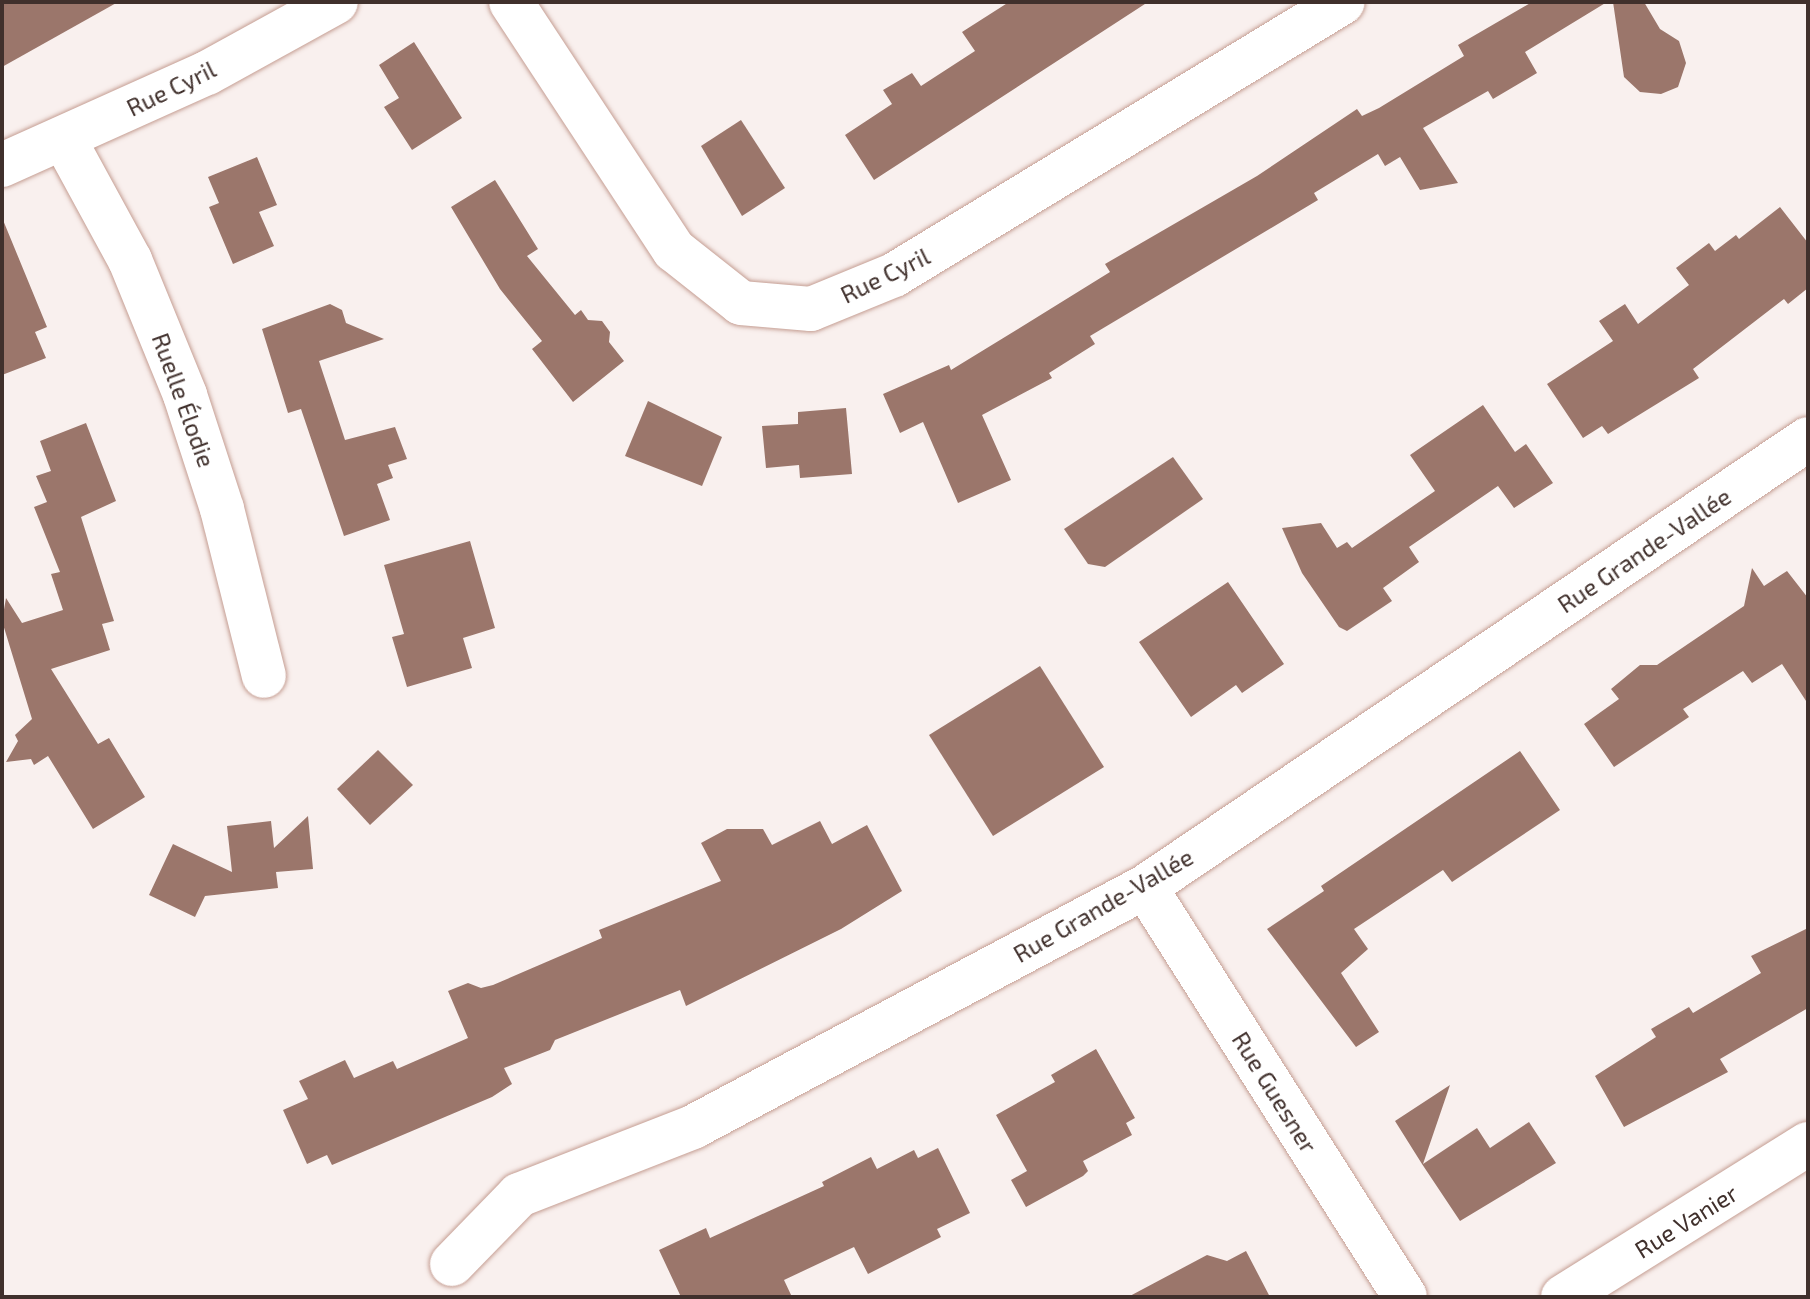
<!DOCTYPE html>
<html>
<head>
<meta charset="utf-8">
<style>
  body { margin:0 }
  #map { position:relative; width:1810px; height:1299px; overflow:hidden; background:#f9f0ee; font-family:"Exo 2",sans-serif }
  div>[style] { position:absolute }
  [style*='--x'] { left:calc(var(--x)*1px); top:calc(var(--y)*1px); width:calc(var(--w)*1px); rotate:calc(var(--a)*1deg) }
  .building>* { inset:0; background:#9b766b }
  .roads { filter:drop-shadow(0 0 2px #c59e93) drop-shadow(0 0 2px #c59e93) }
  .minor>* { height:44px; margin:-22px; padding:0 22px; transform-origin:22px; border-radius:22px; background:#fff }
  span { translate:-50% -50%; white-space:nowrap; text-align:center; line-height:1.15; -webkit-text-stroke:6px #fff; paint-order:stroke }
  .street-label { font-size:24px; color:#40302c }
  .frame { position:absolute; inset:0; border:4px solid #40302c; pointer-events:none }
</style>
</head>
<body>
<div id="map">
  <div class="building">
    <i style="clip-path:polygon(2px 2px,118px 2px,2px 67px)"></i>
    <i style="clip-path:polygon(1009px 2px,1148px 2px,874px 180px,845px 135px,892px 104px,883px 90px,912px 73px,921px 86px,975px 51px,962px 32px)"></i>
    <i style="clip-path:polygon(1532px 2px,1607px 2px,1525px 52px,1537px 73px,1493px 99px,1488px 91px,1423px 128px,1458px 183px,1420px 190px,1400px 157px,1385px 166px,1378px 154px,1314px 193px,1318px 200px,1090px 336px,1095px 344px,1049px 373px,1052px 378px,982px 415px,1011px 480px,958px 503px,923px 422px,900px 433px,883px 394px,949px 365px,951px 370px,1018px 329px,1110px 272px,1105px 264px,1257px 176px,1357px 109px,1362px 116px,1379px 108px,1464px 56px,1458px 45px)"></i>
    <i style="clip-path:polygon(1613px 2px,1644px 2px,1660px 29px,1679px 41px,1686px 63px,1678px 87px,1661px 94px,1640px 92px,1624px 77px)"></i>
    <i style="clip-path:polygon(414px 42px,462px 118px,412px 150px,384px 107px,399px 98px,379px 65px)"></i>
    <i style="clip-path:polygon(741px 120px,785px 188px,742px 216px,701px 146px)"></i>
    <i style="clip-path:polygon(257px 157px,277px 205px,259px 212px,274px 246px,233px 264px,209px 207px,219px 203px,208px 177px)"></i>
    <i style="clip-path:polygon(495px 180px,538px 249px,527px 256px,575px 315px,581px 310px,588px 320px,602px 321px,610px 332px,609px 342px,624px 361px,573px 402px,532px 349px,542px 341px,500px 289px,451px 207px)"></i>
    <i style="clip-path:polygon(1780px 207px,1808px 243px,1808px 288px,1788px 304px,1784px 299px,1693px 369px,1699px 378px,1608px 434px,1602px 426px,1583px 438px,1547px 384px,1613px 341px,1599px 321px,1625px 304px,1638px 324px,1689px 285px,1676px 268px,1709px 243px,1715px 251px,1736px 235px,1739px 239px)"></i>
    <i style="clip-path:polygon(3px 220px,47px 327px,35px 332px,46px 358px,2px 375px)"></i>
    <i style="clip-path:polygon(330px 304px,342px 310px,346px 323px,384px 339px,319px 361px,345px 440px,395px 427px,407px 459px,388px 465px,393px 478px,377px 484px,390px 520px,344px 536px,301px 409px,288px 413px,262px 329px)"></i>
    <i style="clip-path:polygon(648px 401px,722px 437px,702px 486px,625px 456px)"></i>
    <i style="clip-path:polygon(1483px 405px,1515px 452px,1526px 444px,1553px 483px,1514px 508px,1498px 486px,1409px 547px,1419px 562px,1383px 588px,1392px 601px,1347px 631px,1339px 627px,1302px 573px,1282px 528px,1321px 523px,1337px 548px,1347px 542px,1352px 548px,1435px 491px,1410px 455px)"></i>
    <i style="clip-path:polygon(846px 408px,852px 474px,800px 478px,799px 465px,766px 468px,762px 426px,798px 424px,798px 412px)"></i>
    <i style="clip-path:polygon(86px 423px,116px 501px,81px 517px,114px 621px,102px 624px,110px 650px,51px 669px,98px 744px,109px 738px,145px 797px,93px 829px,48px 756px,34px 765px,31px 759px,6px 762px,18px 741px,15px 735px,32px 719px,2px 621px,6px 598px,22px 623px,63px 610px,51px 574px,60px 572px,34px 507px,47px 502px,36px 476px,51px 471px,40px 441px)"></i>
    <i style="clip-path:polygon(1173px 457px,1203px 499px,1105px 567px,1088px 564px,1064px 529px)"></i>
    <i style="clip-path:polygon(470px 541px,495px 628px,463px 638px,472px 668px,407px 687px,392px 637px,404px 634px,384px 565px)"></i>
    <i style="clip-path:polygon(1752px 568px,1764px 586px,1787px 571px,1808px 598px,1808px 704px,1782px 664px,1752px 683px,1743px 671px,1683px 709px,1689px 717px,1614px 767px,1584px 724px,1619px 699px,1611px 689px,1640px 665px,1657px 665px,1744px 606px)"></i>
    <i style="clip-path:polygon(1228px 582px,1284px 664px,1242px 693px,1236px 685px,1191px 717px,1139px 642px)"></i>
    <i style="clip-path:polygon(1040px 666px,1104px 767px,993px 836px,929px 735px)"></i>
    <i style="clip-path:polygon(378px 750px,413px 785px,370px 825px,337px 789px)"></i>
    <i style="clip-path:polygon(1520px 751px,1560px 810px,1452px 882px,1443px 870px,1354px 929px,1368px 949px,1341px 973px,1379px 1032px,1356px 1047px,1267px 929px,1324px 891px,1321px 886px)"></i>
    <i style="clip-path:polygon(308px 816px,313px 869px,276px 872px,278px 888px,205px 896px,195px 917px,149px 895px,173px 844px,232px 872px,227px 826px,271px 821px,274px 848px)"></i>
    <i style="clip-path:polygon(820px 821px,832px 844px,867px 825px,902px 891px,841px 929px,686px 1006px,680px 990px,555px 1040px,550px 1050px,504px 1068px,512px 1084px,492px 1097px,332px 1165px,327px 1155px,307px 1164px,283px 1110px,308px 1099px,299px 1081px,345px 1060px,354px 1078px,393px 1061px,397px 1069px,468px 1038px,448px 991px,468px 983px,481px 988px,493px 985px,602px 938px,599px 930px,721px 881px,701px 843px,727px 829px,763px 829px,772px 845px)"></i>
    <i style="clip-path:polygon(1808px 928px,1808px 1008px,1720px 1059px,1728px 1072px,1624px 1127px,1595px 1076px,1656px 1037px,1651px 1029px,1689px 1007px,1693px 1013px,1761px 973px,1751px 956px)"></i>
    <i style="clip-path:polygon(1096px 1049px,1135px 1118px,1126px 1123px,1132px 1135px,1083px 1161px,1088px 1171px,1083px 1176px,1026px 1207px,1011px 1180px,1027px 1171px,996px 1115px,1055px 1082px,1051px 1075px)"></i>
    <i style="clip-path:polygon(1450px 1085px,1423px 1164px,1477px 1128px,1490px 1148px,1529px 1122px,1556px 1163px,1460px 1221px,1422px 1164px,1395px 1121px)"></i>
    <i style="clip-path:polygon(938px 1148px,970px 1213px,937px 1229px,941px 1237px,868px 1274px,854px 1247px,784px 1280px,792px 1297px,681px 1297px,659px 1250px,706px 1228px,710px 1238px,824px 1186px,822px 1182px,871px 1157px,877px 1169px,914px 1150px,918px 1158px)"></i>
    <i style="clip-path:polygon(1246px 1251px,1270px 1297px,1128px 1297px,1207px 1255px,1227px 1261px)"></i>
  </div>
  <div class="roads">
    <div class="minor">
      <i style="--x:511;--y:2;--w:297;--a:56.7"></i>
      <i style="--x:674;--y:250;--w:85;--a:38.3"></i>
      <i style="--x:741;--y:303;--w:70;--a:4.9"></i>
      <i style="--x:811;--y:309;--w:90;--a:-22.3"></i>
      <i style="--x:894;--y:275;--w:525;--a:-31.3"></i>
      <i style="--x:64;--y:139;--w:138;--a:61.4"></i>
      <i style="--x:130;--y:260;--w:146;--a:67.8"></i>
      <i style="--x:185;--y:395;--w:120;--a:72"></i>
      <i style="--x:222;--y:509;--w:172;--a:75.9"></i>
      <i style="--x:2;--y:165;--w:225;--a:-24.2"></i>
      <i style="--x:207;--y:73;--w:147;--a:-28.8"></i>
      <i style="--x:1145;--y:887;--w:485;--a:57.6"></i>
      <i style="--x:452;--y:1264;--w:96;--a:-45.8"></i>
      <i style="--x:519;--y:1195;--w:187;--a:-21.3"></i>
      <i style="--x:693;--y:1127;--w:512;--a:-27.97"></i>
      <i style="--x:1145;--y:887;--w:800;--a:-34.05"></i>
      <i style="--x:1563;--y:1297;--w:289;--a:-32"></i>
    </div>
  </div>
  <div class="street-label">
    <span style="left:171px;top:88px;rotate:-26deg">Rue Cyril</span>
    <span style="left:885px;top:275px;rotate:-26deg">Rue Cyril</span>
    <span style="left:184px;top:400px;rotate:70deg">Ruelle Élodie</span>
    <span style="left:1644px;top:550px;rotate:-34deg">Rue Grande-Vallée</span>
    <span style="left:1103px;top:905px;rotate:-30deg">Rue Grande-Vallée</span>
    <span style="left:1275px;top:1092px;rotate:58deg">Rue Guesner</span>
    <span style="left:1686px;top:1221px;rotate:-32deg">Rue Vanier</span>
  </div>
  <div class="frame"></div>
</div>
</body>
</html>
